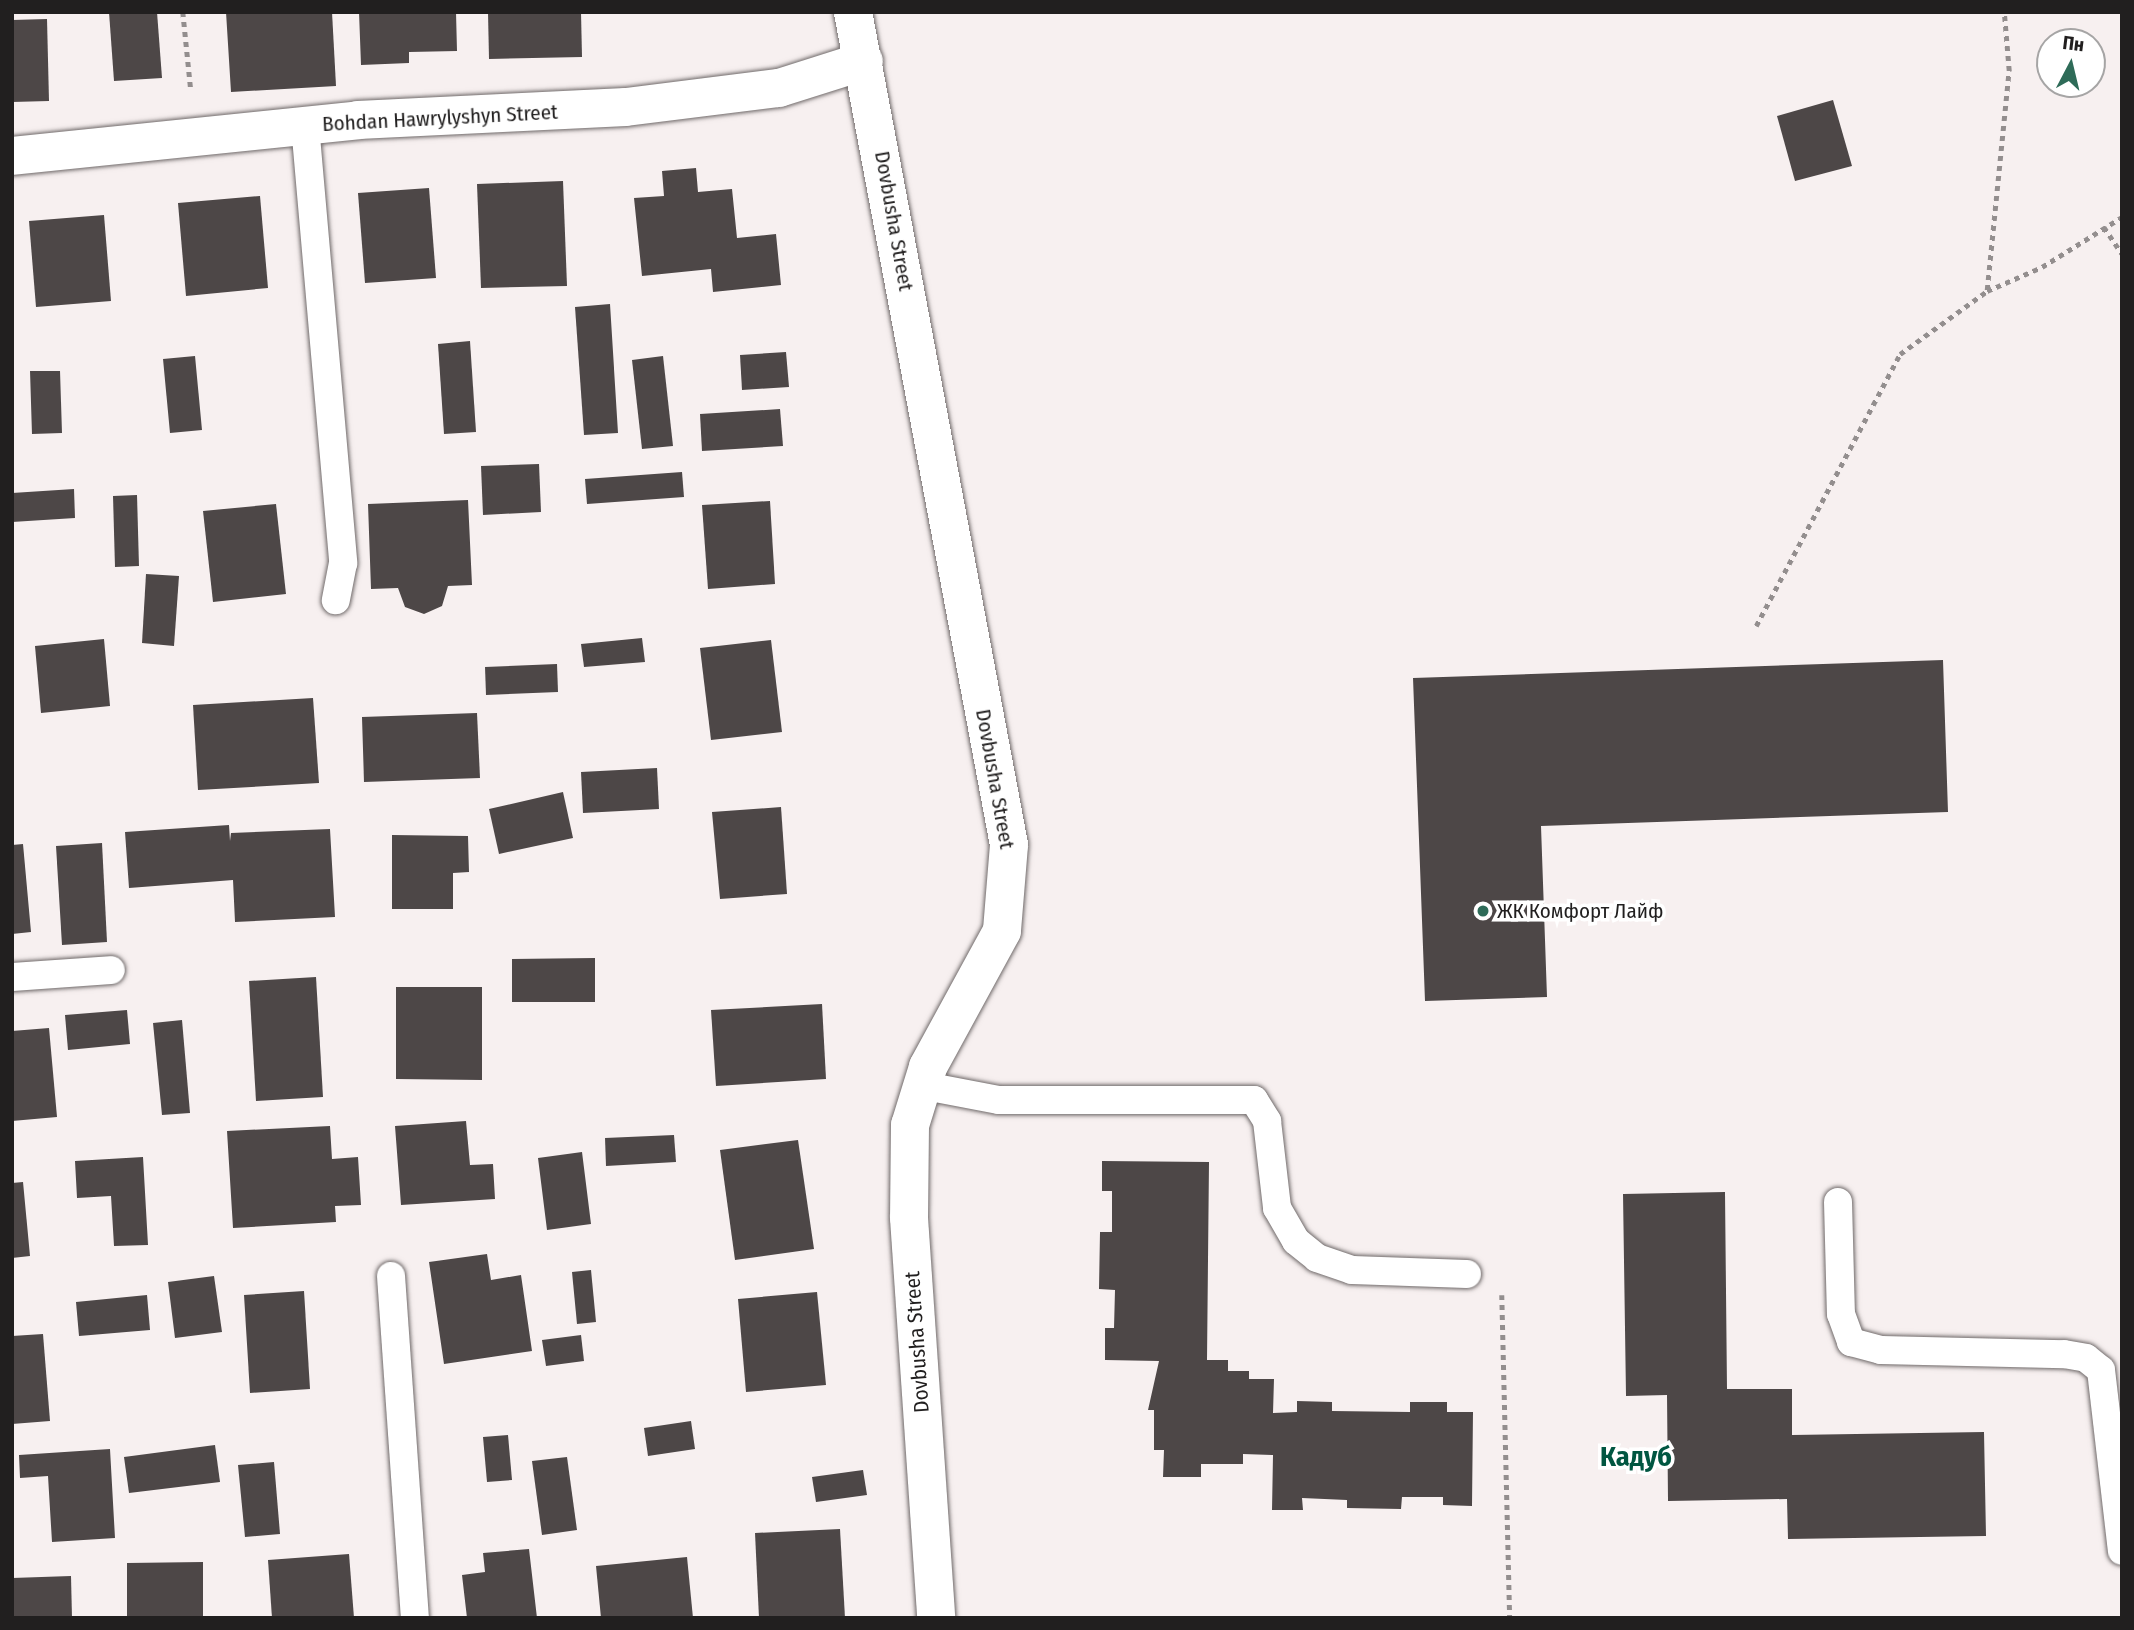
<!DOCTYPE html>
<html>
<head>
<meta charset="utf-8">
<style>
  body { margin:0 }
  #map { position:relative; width:2134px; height:1630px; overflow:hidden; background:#f7f0f0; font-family:"Fira Sans Condensed",sans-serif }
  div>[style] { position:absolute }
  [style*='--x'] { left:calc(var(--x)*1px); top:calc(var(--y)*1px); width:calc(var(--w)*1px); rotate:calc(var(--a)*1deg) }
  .building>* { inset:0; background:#4d4747 }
  .path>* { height:4.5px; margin-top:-2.25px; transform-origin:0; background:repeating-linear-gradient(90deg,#938e8e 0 5px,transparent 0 10px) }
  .roads { filter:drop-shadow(0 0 2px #706a6a) drop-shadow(0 0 2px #706a6a) }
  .lane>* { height:28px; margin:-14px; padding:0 14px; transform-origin:14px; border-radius:14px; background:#fff }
  .street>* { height:38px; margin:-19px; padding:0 19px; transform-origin:19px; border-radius:19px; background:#fff }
  .dots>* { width:19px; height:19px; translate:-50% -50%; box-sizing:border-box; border:4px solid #fff; border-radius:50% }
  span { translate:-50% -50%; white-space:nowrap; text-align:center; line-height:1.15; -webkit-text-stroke:7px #fff; paint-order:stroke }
  .street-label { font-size:21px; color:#211f1f }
  .poi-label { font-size:21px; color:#211f1f }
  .left { translate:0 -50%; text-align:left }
  .district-label { font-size:28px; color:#015641; font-weight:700 }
  .frame { position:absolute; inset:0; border:14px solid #211f1f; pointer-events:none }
  .north { position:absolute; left:2036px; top:28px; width:70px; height:70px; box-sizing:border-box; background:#fff; border:2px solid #a6a5a5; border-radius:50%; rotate:7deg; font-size:19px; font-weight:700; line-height:28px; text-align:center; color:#211f1f }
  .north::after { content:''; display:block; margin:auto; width:24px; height:32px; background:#2e6b58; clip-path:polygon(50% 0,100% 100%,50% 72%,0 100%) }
</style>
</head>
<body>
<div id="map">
  <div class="building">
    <i style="clip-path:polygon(109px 12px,157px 12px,162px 78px,114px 81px)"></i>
    <i style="clip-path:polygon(226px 12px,332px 12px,336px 86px,231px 92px)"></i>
    <i style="clip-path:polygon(359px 12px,456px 12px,457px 51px,409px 52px,409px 63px,361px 65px)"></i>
    <i style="clip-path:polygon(488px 12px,581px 12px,582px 57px,489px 59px)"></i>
    <i style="clip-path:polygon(47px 19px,49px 101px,12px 102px,12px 20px)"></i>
    <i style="clip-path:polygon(1833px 100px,1852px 166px,1795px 181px,1777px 116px)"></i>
    <i style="clip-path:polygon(696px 168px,698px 192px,732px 189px,737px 238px,776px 234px,781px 285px,713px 292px,711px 269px,642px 276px,634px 198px,664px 196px,662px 171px)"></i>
    <i style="clip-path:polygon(563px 181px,567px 286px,481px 288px,477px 184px)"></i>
    <i style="clip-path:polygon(429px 188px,436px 278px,365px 283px,358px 193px)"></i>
    <i style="clip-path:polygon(260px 196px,268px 288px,186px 296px,178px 203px)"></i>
    <i style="clip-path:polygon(104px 215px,111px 301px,36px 307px,29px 221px)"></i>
    <i style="clip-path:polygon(610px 304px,618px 433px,584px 435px,575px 307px)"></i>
    <i style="clip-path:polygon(470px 341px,476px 432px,444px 434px,438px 344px)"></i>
    <i style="clip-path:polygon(786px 352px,789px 387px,742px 390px,740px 355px)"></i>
    <i style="clip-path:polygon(195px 356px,202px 430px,170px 433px,163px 359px)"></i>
    <i style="clip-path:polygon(663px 356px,673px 446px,642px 449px,632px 360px)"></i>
    <i style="clip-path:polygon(30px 371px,60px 371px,62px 433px,32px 434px)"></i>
    <i style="clip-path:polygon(780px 409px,783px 446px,702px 451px,700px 414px)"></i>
    <i style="clip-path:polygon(539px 464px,541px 512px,483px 515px,481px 466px)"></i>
    <i style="clip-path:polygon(682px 472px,684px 497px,587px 504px,585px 479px)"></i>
    <i style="clip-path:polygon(74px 489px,75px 518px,12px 522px,12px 493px)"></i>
    <i style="clip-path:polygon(137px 495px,139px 566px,115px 567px,113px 496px)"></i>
    <i style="clip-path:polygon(468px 500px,472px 585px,448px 586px,442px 606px,424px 614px,405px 607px,398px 588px,371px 589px,368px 504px)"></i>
    <i style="clip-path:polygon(770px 501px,775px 584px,708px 589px,702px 505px)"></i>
    <i style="clip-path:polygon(276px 504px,286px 594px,213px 602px,203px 511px)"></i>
    <i style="clip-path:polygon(146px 574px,179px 576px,174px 646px,142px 643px)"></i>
    <i style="clip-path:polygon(642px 638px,645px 662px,584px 667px,581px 644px)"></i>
    <i style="clip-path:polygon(104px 639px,110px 706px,41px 713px,35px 646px)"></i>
    <i style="clip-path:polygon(771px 640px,782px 732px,711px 740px,700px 648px)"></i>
    <i style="clip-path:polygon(1943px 660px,1948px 812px,1541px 826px,1547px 997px,1425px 1001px,1413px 678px)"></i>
    <i style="clip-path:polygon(557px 664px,558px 692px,486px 695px,485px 667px)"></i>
    <i style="clip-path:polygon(313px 698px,319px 783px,198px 790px,193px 705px)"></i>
    <i style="clip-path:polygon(477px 713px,480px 778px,364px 782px,362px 717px)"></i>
    <i style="clip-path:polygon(657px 768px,659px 809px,583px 813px,581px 772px)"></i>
    <i style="clip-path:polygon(563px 792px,573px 838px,499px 854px,489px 809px)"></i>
    <i style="clip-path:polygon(781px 807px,787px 894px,720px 899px,712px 812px)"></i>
    <i style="clip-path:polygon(229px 825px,230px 841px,231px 833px,330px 829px,335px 917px,235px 922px,233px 880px,129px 888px,125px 832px)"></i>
    <i style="clip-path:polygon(392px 835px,468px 836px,469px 872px,453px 873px,453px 909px,392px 909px)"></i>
    <i style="clip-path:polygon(102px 843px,107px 942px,62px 945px,56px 846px)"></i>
    <i style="clip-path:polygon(23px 844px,31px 932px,12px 934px,12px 845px)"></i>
    <i style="clip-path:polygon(595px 958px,595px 1002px,512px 1002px,512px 959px)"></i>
    <i style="clip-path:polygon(316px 977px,323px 1097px,256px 1101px,249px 981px)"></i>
    <i style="clip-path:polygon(396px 987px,482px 987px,482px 1080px,396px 1079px)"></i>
    <i style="clip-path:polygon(822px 1004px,826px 1079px,716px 1086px,711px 1010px)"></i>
    <i style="clip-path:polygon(127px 1010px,130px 1044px,68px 1050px,65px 1015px)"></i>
    <i style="clip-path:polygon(182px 1020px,190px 1113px,162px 1115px,153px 1023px)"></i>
    <i style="clip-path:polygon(49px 1028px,57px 1117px,12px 1121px,12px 1031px)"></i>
    <i style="clip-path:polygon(466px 1121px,470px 1165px,493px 1164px,495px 1199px,401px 1205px,395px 1126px)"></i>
    <i style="clip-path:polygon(330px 1126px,332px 1159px,358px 1157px,361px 1205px,335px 1206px,336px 1222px,233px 1228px,227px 1131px)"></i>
    <i style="clip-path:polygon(674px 1135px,676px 1162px,606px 1166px,605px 1138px)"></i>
    <i style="clip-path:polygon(798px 1140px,814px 1249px,735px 1260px,720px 1150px)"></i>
    <i style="clip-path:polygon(582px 1152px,591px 1224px,547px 1230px,538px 1158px)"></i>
    <i style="clip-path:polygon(143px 1157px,148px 1245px,114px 1246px,111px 1196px,77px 1198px,75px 1161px)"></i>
    <i style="clip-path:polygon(1102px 1161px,1209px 1162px,1207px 1360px,1228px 1360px,1228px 1371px,1249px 1371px,1249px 1379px,1274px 1379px,1273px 1413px,1297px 1412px,1297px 1401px,1332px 1402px,1332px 1411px,1410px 1412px,1410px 1402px,1447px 1402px,1447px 1412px,1473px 1412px,1472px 1506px,1443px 1505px,1443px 1497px,1402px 1497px,1401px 1509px,1347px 1508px,1347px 1500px,1302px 1498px,1303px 1510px,1272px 1510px,1273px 1455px,1243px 1454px,1243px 1464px,1201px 1464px,1201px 1477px,1163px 1477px,1164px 1450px,1154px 1450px,1154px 1410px,1148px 1410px,1159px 1361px,1105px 1360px,1105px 1328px,1114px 1328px,1115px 1290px,1099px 1289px,1100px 1232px,1112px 1232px,1112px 1191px,1102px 1191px)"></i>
    <i style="clip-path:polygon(23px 1182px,30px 1256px,12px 1258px,12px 1183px)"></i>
    <i style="clip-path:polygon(1725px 1192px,1727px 1389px,1792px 1389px,1792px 1435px,1984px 1432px,1986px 1536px,1788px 1539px,1787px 1499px,1668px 1501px,1667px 1395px,1626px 1396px,1623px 1194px)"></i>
    <i style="clip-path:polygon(487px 1254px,491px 1280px,521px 1275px,532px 1351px,444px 1364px,429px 1262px)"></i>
    <i style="clip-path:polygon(591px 1270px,596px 1322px,577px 1324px,572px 1272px)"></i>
    <i style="clip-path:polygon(214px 1276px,222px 1332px,175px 1338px,168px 1282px)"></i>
    <i style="clip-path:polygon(304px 1291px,310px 1389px,250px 1393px,244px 1295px)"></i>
    <i style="clip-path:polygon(817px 1292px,826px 1385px,746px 1392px,738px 1299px)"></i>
    <i style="clip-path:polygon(147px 1295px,150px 1330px,79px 1336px,76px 1302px)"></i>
    <i style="clip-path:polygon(43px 1334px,50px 1421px,12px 1424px,12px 1336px)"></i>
    <i style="clip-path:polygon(581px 1335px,584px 1361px,546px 1366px,542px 1340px)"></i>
    <i style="clip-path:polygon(691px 1421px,695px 1449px,648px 1456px,644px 1428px)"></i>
    <i style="clip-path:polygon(508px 1435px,512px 1480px,487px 1482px,483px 1437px)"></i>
    <i style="clip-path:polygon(215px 1445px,220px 1482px,129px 1493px,124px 1457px)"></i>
    <i style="clip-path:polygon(110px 1449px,115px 1538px,52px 1542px,48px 1476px,20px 1478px,19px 1455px)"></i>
    <i style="clip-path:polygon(567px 1457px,577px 1530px,542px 1535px,532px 1461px)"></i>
    <i style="clip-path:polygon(274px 1462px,280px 1534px,245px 1537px,238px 1465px)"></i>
    <i style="clip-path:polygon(863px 1470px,867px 1495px,816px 1502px,812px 1477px)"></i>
    <i style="clip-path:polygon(840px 1529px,845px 1618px,759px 1618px,755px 1533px)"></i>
    <i style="clip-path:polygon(529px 1549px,537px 1618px,467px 1618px,462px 1575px,485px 1572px,483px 1553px)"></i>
    <i style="clip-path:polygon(349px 1554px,354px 1618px,272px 1618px,268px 1560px)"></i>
    <i style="clip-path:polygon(687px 1557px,693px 1618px,601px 1618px,596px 1566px)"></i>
    <i style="clip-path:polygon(203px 1562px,203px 1618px,127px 1618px,127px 1563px)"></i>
    <i style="clip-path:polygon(71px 1576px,72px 1618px,12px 1618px,12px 1578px)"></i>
  </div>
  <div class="path">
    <i style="--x:183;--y:12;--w:79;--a:84.2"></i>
    <i style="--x:2104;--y:227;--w:32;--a:56"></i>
    <i style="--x:1987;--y:290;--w:220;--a:-84.3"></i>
    <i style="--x:2009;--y:71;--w:59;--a:-94.8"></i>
    <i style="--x:1756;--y:626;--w:308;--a:-62.1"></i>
    <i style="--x:1900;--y:354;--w:107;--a:-35.9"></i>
    <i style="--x:1987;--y:291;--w:60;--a:-23.6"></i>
    <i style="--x:2042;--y:267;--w:94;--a:-32"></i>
    <i style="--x:1502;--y:1295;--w:323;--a:88.6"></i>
  </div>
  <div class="roads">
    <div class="lane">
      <i style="--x:305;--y:125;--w:440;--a:85"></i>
      <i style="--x:343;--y:563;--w:38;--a:101"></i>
      <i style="--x:12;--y:977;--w:99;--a:-4"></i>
      <i style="--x:920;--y:1085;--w:80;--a:10.8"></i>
      <i style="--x:999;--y:1100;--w:255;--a:0"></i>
      <i style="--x:1254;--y:1100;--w:25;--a:58"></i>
      <i style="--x:1267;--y:1121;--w:88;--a:83.4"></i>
      <i style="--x:1277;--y:1208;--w:38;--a:60"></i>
      <i style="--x:1296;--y:1241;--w:27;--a:39"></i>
      <i style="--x:1317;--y:1258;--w:37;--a:19"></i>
      <i style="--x:1352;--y:1270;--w:115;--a:2"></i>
      <i style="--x:1838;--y:1202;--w:112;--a:88.5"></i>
      <i style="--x:1841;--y:1314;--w:30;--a:70"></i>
      <i style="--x:1851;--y:1342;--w:31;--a:15"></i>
      <i style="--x:1881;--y:1350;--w:183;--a:1.3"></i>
      <i style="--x:2064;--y:1354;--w:22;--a:10"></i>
      <i style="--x:2086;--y:1358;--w:19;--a:39"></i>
      <i style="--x:2101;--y:1370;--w:182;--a:83.4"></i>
      <i style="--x:391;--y:1276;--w:343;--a:86"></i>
    </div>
    <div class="street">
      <i style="--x:853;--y:12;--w:847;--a:79.39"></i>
      <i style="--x:1009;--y:845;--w:86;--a:94.7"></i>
      <i style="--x:1002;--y:931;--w:155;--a:118.6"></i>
      <i style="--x:928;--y:1067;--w:61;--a:107.2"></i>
      <i style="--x:910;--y:1125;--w:93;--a:90.6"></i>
      <i style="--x:909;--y:1218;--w:401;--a:86.1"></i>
      <i style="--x:12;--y:156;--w:348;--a:-5.9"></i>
      <i style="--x:358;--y:120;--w:268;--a:-2.8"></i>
      <i style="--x:626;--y:107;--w:154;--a:-7.1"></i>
      <i style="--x:779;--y:88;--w:89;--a:-17.6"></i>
    </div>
  </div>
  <div class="dots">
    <i style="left:1483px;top:911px;background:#2e6b58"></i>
  </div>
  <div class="street-label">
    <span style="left:440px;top:118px;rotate:-3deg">Bohdan Hawrylyshyn Street</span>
    <span style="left:894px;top:221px;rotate:80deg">Dovbusha Street</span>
    <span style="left:995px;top:779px;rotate:80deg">Dovbusha Street</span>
    <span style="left:917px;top:1342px;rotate:-94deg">Dovbusha Street</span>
  </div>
  <div class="poi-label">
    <span class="left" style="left:1497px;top:911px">ЖК Комфорт Лайф</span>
  </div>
  <div class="district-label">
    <span style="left:1636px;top:1457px">Кадуб</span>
  </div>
  <div class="frame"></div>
  <div class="north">Пн</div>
</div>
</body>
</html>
